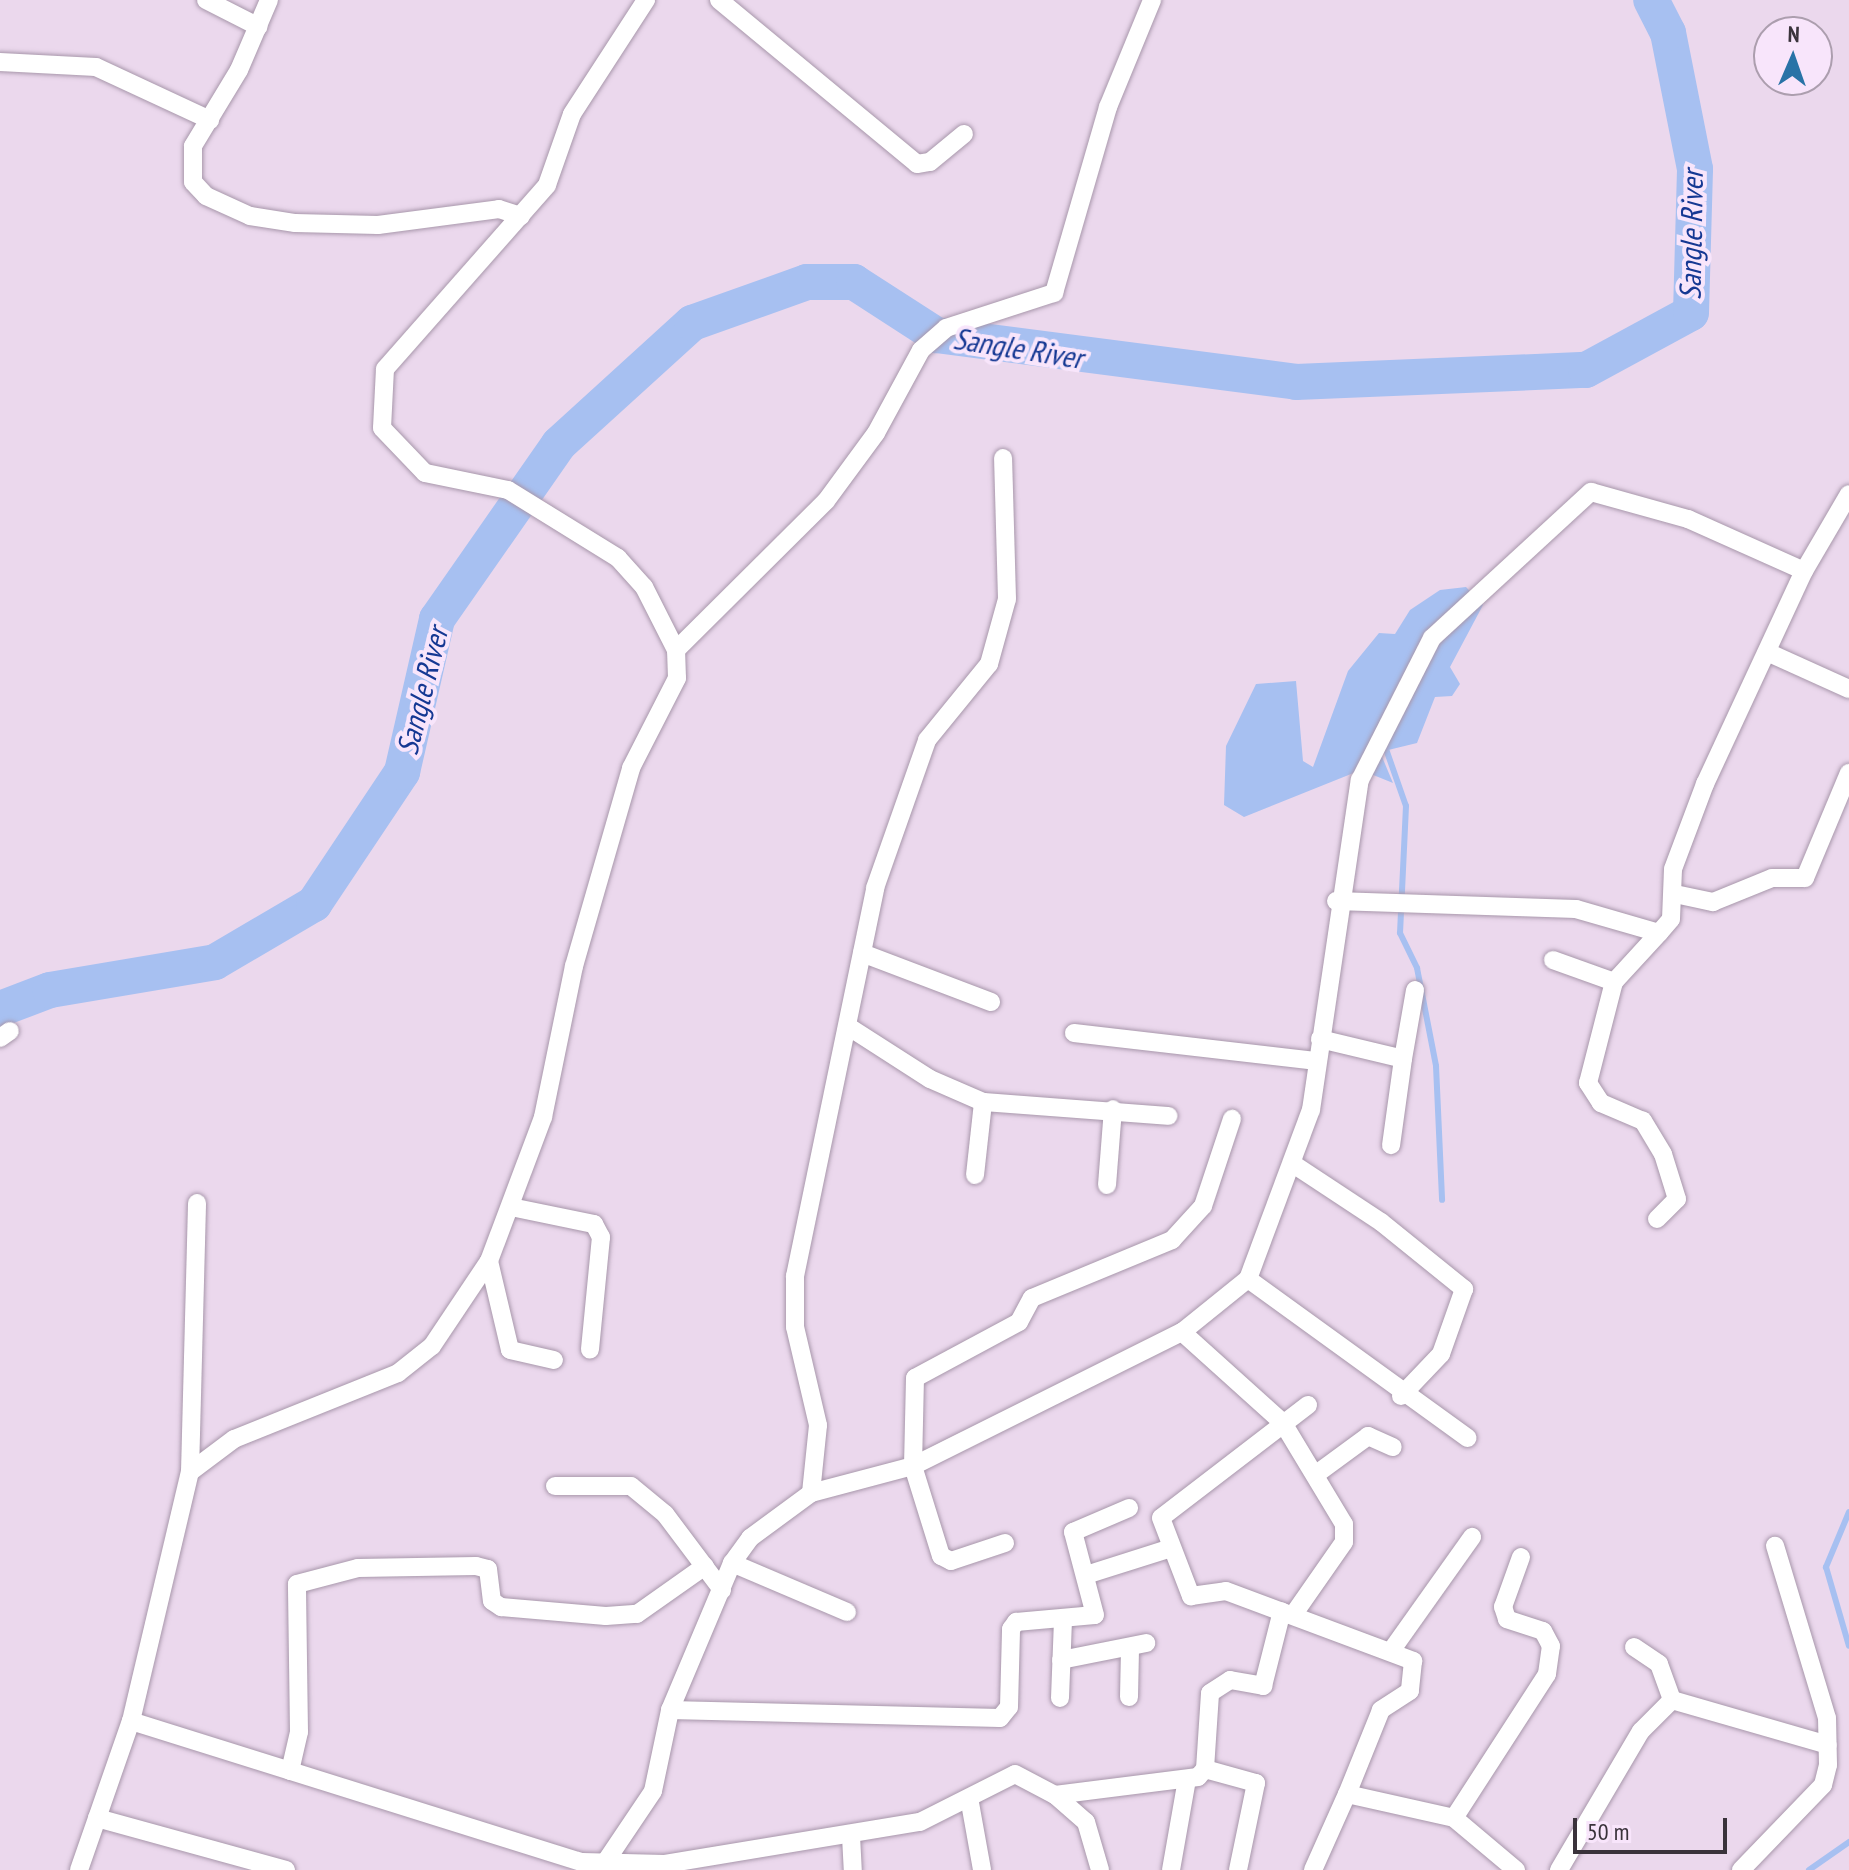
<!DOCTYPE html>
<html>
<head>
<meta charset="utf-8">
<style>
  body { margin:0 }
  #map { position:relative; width:1849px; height:1870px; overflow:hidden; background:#ebd8ed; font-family:"PT Sans Narrow",sans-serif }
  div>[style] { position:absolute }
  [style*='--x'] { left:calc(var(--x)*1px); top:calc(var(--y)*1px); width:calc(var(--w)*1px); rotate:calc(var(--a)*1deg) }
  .water>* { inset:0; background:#a7c0f1 }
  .stream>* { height:6px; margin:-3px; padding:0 3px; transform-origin:3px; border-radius:3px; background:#a7c0f1 }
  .river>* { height:36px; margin:-18px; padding:0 18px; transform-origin:18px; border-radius:18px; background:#a7c0f1 }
  .roads { filter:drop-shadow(0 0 2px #a897ab) drop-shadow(0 0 2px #a897ab) }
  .minor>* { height:18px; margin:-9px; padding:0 9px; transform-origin:9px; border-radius:9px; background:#fff }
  span { translate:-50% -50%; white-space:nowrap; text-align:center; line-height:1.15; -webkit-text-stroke:8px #f8e5fb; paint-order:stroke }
  .water-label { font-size:30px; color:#153893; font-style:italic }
  .north { position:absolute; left:1753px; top:16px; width:80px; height:80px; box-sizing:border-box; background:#f8e5fb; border:2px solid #ac9eae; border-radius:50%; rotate:2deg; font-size:22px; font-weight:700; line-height:32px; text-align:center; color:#3a333b }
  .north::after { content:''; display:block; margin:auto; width:28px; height:36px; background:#2973a7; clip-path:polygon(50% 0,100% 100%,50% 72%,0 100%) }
  .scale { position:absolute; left:1573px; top:1818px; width:154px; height:36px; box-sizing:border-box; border:4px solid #3a333b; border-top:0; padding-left:10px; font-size:24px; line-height:28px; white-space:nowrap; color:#3a333b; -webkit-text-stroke:6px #f8e5fb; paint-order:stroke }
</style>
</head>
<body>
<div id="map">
  <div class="water">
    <i style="clip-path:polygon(1466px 587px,1483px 605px,1450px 667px,1460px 684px,1452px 696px,1435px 697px,1417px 743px,1380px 752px,1393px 783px,1361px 770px,1244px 817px,1224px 805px,1226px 746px,1256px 684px,1296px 681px,1303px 761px,1313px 767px,1348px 671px,1379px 633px,1395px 634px,1410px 610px,1440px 590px)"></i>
  </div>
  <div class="stream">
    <i style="--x:1386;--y:749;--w:60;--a:70.7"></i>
    <i style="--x:1406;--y:806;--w:127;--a:92.7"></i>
    <i style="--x:1400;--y:933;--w:39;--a:64"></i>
    <i style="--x:1417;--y:968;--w:100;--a:79"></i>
    <i style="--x:1436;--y:1066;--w:134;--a:87.4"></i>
    <i style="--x:1849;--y:1512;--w:60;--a:112.7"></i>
    <i style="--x:1826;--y:1567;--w:82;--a:73.8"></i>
    <i style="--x:1809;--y:1870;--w:49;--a:-35"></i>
  </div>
  <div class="river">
    <i style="--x:0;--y:1009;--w:53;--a:-20.8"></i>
    <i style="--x:50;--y:990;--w:167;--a:-9.6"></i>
    <i style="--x:215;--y:962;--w:115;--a:-30.4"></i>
    <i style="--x:314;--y:904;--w:159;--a:-56.3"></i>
    <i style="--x:402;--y:772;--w:157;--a:-77.1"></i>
    <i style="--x:437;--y:619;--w:213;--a:-55.1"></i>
    <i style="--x:559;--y:444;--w:180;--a:-42.3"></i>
    <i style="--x:692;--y:323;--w:122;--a:-19.6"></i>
    <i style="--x:807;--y:282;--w:47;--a:0"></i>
    <i style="--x:854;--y:282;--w:98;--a:32.9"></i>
    <i style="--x:936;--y:335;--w:363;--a:7.4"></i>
    <i style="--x:1296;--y:382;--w:290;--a:-2.4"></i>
    <i style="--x:1586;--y:370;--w:119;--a:-28.5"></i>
    <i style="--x:1691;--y:313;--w:144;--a:-88.4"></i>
    <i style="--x:1695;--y:169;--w:139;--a:-101.2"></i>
    <i style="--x:1668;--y:33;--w:37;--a:-117"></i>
  </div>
  <div class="roads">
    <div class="minor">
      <i style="--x:206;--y:0;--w:59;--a:27"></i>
      <i style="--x:269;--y:0;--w:76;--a:113.2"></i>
      <i style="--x:239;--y:70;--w:89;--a:121.2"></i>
      <i style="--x:193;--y:146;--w:36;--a:90"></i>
      <i style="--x:193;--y:182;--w:19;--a:47"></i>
      <i style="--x:206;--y:196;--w:48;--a:24.4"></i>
      <i style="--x:250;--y:216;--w:46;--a:8.8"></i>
      <i style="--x:295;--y:223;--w:83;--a:1.4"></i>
      <i style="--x:378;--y:225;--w:122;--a:-7.5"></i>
      <i style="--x:499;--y:209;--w:23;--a:18"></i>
      <i style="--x:719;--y:0;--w:257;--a:39.6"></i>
      <i style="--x:917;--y:164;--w:13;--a:-9"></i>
      <i style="--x:930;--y:162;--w:44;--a:-39.5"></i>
      <i style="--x:0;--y:62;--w:96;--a:3"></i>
      <i style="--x:96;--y:67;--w:126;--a:24.9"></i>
      <i style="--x:676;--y:650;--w:211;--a:-44.8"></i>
      <i style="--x:826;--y:501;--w:84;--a:-53.7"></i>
      <i style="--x:876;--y:433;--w:94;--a:-61.5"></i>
      <i style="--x:921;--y:350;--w:33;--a:-41"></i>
      <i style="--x:946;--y:328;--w:114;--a:-18"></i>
      <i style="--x:1054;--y:293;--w:194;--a:-73.8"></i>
      <i style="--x:1108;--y:107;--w:116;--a:-67.6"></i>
      <i style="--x:1767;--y:652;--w:90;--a:24.3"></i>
      <i style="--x:1675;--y:894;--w:39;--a:12"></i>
      <i style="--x:1713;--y:902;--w:64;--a:-22.1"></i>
      <i style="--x:1772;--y:878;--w:33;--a:0"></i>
      <i style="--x:1805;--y:878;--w:114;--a:-67.3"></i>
      <i style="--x:1336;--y:901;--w:240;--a:1.9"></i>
      <i style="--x:1576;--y:909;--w:86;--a:16.1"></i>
      <i style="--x:1659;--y:933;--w:18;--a:-49"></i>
      <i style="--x:1671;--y:919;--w:50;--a:-87.7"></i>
      <i style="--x:1673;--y:869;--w:91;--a:-69.4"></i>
      <i style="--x:1705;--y:784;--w:235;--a:-65.1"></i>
      <i style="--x:1804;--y:571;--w:89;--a:-59.7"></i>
      <i style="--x:862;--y:953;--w:138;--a:20.8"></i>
      <i style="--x:1553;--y:960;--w:65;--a:19.8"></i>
      <i style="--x:849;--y:1027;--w:96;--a:32.7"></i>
      <i style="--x:930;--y:1079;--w:58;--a:23.5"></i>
      <i style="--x:983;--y:1102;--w:186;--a:4.3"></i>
      <i style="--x:1074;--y:1033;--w:245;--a:6.6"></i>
      <i style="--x:0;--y:1038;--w:12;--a:-35"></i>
      <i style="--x:1320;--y:1039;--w:85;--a:13.5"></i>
      <i style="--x:1403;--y:1059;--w:87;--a:97.9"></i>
      <i style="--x:1403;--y:1059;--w:70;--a:-80.1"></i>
      <i style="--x:1293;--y:1164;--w:105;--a:33.4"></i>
      <i style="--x:1381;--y:1222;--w:107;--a:38.9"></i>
      <i style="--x:1464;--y:1289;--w:69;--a:109.5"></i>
      <i style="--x:1441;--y:1354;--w:58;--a:133.6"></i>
      <i style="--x:975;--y:1175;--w:73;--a:-83.7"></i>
      <i style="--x:1107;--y:1185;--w:76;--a:-85.5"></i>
      <i style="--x:511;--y:1207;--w:85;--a:11.6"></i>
      <i style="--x:594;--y:1224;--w:15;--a:62"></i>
      <i style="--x:601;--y:1237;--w:113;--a:95.6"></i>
      <i style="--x:1657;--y:1219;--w:28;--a:-45"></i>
      <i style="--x:1677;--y:1199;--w:47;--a:-107.3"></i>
      <i style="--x:1663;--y:1154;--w:39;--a:-121"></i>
      <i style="--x:1643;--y:1121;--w:46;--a:-156.8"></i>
      <i style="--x:1601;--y:1103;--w:24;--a:-123"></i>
      <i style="--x:1588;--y:1083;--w:104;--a:-75.6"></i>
      <i style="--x:1614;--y:982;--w:67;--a:-47.4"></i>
      <i style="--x:489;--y:1261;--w:91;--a:76.7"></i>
      <i style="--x:510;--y:1350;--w:45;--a:12.8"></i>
      <i style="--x:1248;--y:1279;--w:271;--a:35.9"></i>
      <i style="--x:1182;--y:1332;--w:136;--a:42"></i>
      <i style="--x:1283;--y:1423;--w:118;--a:58.9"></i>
      <i style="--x:1344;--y:1524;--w:18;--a:90"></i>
      <i style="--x:1344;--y:1542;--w:89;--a:124.9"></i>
      <i style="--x:1308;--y:1405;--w:185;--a:142.5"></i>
      <i style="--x:1161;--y:1518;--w:84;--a:69"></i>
      <i style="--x:1191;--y:1596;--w:35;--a:-8"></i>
      <i style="--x:1226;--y:1591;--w:200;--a:20.5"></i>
      <i style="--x:1413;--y:1661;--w:30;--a:96"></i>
      <i style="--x:1410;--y:1691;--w:35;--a:147"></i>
      <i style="--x:1381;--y:1710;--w:91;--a:112"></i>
      <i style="--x:190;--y:1472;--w:269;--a:-88.5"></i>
      <i style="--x:1315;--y:1475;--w:66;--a:-36.3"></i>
      <i style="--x:1368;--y:1436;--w:27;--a:24"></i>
      <i style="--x:555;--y:1486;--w:76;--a:0"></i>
      <i style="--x:631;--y:1486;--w:44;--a:39.5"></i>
      <i style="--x:665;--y:1514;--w:95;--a:53.1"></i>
      <i style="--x:811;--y:1493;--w:68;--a:-84.1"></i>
      <i style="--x:818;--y:1425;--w:101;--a:-103.2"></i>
      <i style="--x:795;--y:1327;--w:51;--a:-90"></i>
      <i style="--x:795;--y:1276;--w:396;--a:-78.3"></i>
      <i style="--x:875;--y:888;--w:157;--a:-70.6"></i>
      <i style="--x:927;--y:740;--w:98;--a:-50.8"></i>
      <i style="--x:989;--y:664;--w:67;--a:-74.5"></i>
      <i style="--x:1007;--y:599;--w:141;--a:-91.6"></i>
      <i style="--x:1005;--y:1543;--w:57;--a:161.6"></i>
      <i style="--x:951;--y:1561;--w:11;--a:-153"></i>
      <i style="--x:941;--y:1556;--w:94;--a:-107.3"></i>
      <i style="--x:913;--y:1466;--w:88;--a:-88.7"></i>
      <i style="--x:915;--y:1378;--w:118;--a:-28.3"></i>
      <i style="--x:1019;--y:1322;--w:27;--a:-62"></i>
      <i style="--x:1032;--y:1298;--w:152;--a:-22.5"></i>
      <i style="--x:1172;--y:1240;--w:46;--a:-47.6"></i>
      <i style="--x:1203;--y:1206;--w:92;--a:-71.6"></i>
      <i style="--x:732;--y:1563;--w:125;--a:23.1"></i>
      <i style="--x:1086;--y:1575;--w:89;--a:-17.6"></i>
      <i style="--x:1634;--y:1647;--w:30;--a:34"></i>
      <i style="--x:1659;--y:1664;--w:38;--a:70"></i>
      <i style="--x:1391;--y:1651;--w:140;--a:-54.6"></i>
      <i style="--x:1061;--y:1660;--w:87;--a:-11.3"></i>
      <i style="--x:1129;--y:1697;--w:49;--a:-88.8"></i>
      <i style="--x:1060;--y:1698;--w:78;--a:-87.8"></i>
      <i style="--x:670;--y:1710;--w:330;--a:1.4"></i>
      <i style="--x:1000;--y:1718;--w:14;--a:-51"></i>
      <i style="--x:1009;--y:1707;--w:78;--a:-88.5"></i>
      <i style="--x:1011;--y:1629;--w:9;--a:-54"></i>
      <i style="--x:1016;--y:1622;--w:79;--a:-5.1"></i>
      <i style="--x:1095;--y:1615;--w:86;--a:-104.8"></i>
      <i style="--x:1073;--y:1532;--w:61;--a:-23.2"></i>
      <i style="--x:131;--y:1721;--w:473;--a:17.4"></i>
      <i style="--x:582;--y:1862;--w:83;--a:1.4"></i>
      <i style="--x:665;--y:1864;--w:258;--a:-9.4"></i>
      <i style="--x:920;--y:1822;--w:106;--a:-26.8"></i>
      <i style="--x:1015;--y:1774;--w:45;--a:27.7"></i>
      <i style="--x:1055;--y:1795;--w:144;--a:-7.2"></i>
      <i style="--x:1198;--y:1777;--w:11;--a:-49"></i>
      <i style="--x:1205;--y:1769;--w:76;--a:-86.2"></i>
      <i style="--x:1210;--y:1693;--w:24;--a:-33"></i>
      <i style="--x:1230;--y:1680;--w:34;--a:10"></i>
      <i style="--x:1263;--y:1686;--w:77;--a:-75.8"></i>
      <i style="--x:1205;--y:1769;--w:53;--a:15.4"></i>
      <i style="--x:1256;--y:1783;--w:89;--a:101.7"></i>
      <i style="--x:290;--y:1771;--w:40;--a:-77"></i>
      <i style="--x:299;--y:1732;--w:148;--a:-90.8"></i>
      <i style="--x:297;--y:1584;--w:63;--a:-14.7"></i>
      <i style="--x:358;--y:1568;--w:118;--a:-1"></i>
      <i style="--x:476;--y:1566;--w:12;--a:14"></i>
      <i style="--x:488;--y:1569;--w:32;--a:83"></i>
      <i style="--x:492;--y:1601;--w:11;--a:34"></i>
      <i style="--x:501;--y:1607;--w:105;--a:4.9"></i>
      <i style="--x:606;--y:1616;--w:31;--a:-4"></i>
      <i style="--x:637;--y:1614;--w:83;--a:-35.2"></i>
      <i style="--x:1055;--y:1795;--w:41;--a:41.1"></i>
      <i style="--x:1086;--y:1822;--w:50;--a:73.7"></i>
      <i style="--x:970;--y:1803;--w:68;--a:79.8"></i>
      <i style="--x:97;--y:1818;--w:196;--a:15.4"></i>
      <i style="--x:1454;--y:1818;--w:171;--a:-57.1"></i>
      <i style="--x:1547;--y:1674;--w:28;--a:-82"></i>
      <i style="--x:1551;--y:1646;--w:17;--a:-118"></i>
      <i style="--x:1543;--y:1631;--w:38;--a:-162"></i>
      <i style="--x:1507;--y:1619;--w:13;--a:-108"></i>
      <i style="--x:1503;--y:1607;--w:53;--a:-70.2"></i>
      <i style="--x:851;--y:1836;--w:34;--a:87"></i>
      <i style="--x:79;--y:1870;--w:158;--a:-70.8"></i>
      <i style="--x:131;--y:1721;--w:256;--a:-76.7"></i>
      <i style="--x:190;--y:1472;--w:55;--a:-36.9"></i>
      <i style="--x:234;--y:1439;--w:177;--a:-21.9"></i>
      <i style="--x:398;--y:1373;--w:43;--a:-38.5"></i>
      <i style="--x:432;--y:1346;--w:102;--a:-56.2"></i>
      <i style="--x:489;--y:1261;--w:154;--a:-69.4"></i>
      <i style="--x:543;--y:1117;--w:154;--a:-78.4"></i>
      <i style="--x:574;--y:966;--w:206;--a:-73.9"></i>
      <i style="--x:631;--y:768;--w:101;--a:-62.9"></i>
      <i style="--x:677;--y:678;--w:28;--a:-92"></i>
      <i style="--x:676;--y:650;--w:71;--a:-116.9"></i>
      <i style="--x:644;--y:587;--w:39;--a:-132"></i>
      <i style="--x:618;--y:558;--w:129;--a:-148.3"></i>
      <i style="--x:508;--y:490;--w:85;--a:-168.4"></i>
      <i style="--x:425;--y:473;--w:62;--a:-133.7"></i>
      <i style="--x:382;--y:428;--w:59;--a:-87.1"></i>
      <i style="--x:385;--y:369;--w:245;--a:-48.6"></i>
      <i style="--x:547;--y:185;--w:75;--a:-70.6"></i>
      <i style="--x:572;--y:114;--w:136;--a:-57"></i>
      <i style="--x:600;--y:1870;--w:95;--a:-56.1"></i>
      <i style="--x:653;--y:1791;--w:83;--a:-78.1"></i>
      <i style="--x:670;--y:1710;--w:160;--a:-67.1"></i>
      <i style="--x:732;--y:1563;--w:31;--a:-54"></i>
      <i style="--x:750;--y:1538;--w:76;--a:-36.4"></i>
      <i style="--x:811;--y:1493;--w:106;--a:-14.8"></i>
      <i style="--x:913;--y:1466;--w:301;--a:-26.5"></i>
      <i style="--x:1182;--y:1332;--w:85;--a:-38.8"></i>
      <i style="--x:1248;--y:1279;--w:180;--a:-69.6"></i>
      <i style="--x:1311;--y:1110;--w:334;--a:-81.6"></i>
      <i style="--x:1360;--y:780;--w:159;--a:-63.1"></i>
      <i style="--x:1432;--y:638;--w:216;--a:-42.6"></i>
      <i style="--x:1591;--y:492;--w:101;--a:15.6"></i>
      <i style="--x:1688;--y:519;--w:127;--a:24.1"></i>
      <i style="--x:1171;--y:1870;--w:92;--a:-80"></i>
      <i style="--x:1313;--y:1870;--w:83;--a:-65.9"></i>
      <i style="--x:1347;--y:1794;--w:110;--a:12.6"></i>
      <i style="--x:1454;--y:1818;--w:81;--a:40"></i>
      <i style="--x:1559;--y:1870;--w:161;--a:-59.5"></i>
      <i style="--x:1641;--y:1731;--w:44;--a:-45"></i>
      <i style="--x:1672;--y:1700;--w:162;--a:16.1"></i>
      <i style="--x:1741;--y:1870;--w:118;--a:-46"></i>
      <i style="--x:1823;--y:1785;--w:21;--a:-76"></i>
      <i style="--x:1828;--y:1765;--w:47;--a:-91.2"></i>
      <i style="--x:1827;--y:1718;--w:180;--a:-106.8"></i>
    </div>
  </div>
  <div class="water-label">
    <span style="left:1691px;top:235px;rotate:-89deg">Sangle River</span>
    <span style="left:1018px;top:348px;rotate:9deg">Sangle River</span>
    <span style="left:422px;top:691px;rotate:-76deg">Sangle River</span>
  </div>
  <div class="north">N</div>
  <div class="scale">50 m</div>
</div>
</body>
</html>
